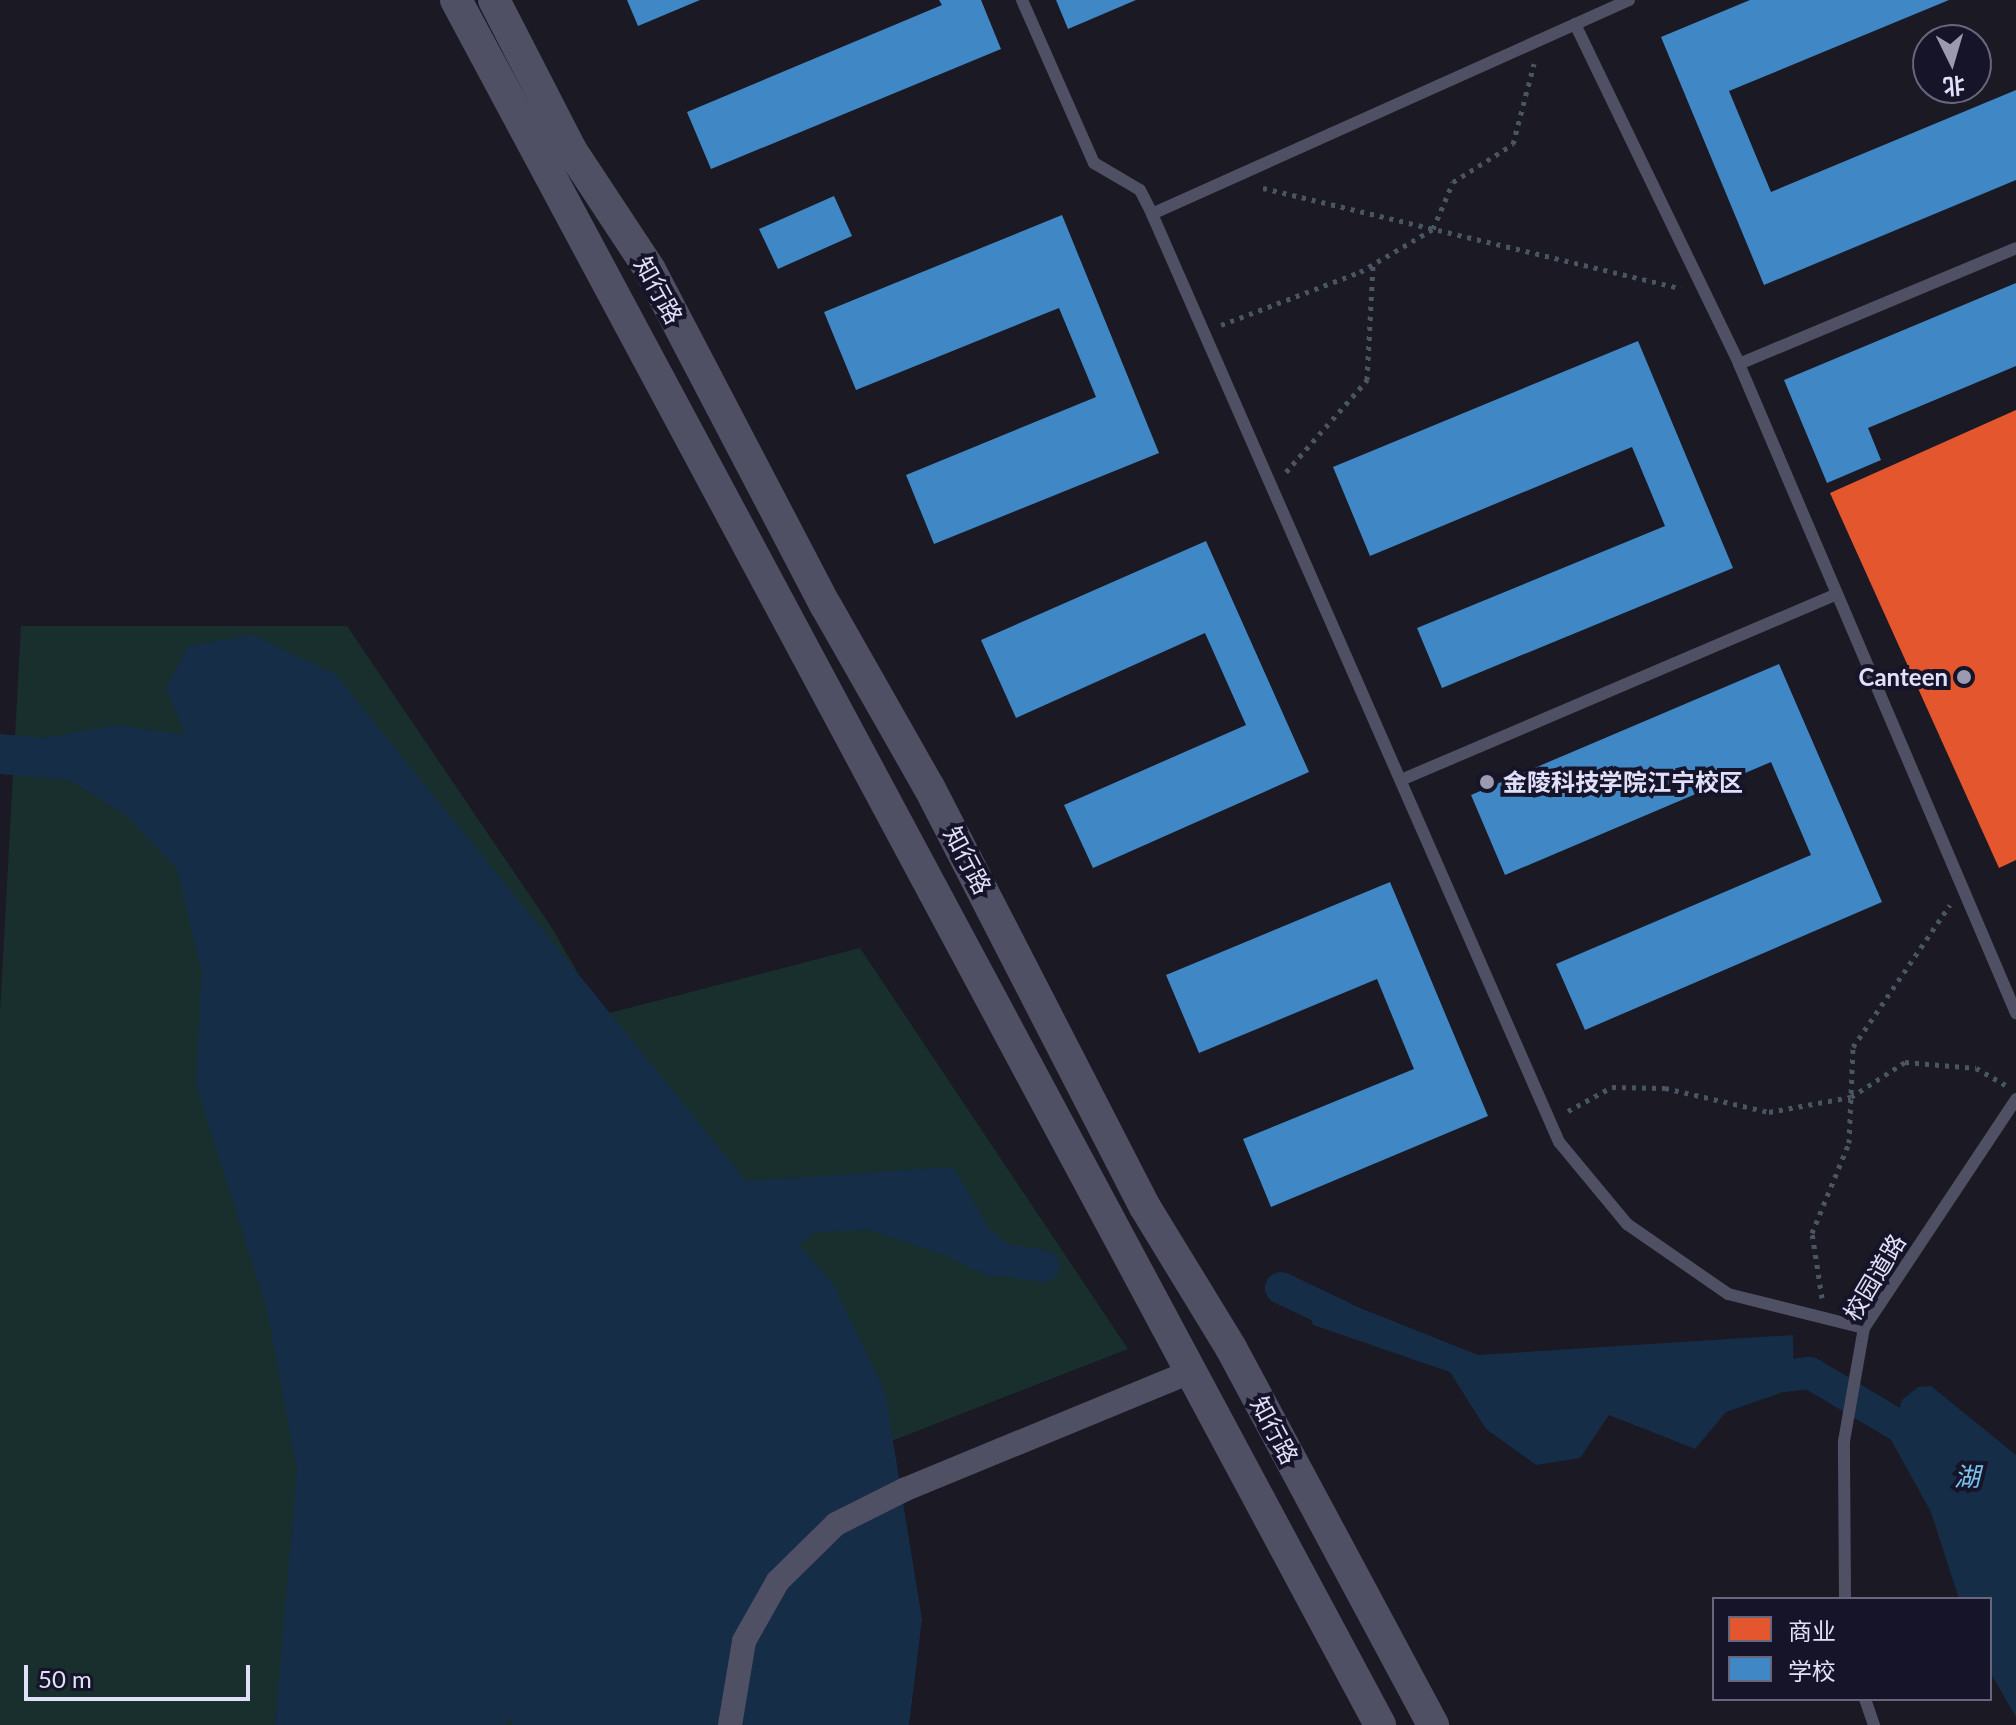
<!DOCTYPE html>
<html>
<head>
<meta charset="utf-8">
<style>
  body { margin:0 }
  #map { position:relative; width:2016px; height:1725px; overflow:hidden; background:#1a1924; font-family:Lato,"Noto Sans SC",sans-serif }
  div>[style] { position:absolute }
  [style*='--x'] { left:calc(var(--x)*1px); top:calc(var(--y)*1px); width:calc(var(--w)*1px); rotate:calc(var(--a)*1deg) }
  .green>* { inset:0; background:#182f2e }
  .water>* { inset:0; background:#162d47 }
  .shops>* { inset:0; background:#e4572e }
  .schools>* { inset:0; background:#3f88c5 }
  .canal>* { height:32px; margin:-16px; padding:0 16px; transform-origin:16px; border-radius:16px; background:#162d47 }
  .path>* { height:5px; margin-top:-2.5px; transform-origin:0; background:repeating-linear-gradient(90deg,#495560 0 4px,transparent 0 10px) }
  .service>* { height:12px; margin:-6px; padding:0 6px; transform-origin:6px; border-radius:6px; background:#505064 }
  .minor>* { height:24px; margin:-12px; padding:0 12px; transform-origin:12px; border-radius:12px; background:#505064 }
  .tertiary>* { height:32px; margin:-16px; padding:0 16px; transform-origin:16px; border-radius:16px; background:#505064 }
  .dots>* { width:22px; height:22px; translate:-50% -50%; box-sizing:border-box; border:4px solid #161429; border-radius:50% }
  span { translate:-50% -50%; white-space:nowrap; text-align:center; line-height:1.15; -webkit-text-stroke:8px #161429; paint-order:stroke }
  .street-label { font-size:24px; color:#e1e0fb }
  .poi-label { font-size:24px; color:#e1e0fb; font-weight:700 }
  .right { translate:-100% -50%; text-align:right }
  .left { translate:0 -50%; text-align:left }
  .water-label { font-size:26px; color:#7ac3ef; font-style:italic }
  .legend { position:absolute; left:1712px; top:1597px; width:280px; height:104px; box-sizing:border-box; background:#161429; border:2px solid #67667d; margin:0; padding:10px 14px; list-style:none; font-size:24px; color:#e1e0fb }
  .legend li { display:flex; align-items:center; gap:16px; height:40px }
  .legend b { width:40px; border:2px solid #67667d }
  .north { position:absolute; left:1912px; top:24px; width:80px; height:80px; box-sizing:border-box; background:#161429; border:2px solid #67667d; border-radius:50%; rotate:175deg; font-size:22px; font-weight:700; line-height:32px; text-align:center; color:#e1e0fb }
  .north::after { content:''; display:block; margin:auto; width:28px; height:36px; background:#9b9ab0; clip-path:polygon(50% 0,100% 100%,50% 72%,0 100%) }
  .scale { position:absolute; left:24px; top:1665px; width:226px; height:36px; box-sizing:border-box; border:4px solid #e1e0fb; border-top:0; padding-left:10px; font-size:24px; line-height:28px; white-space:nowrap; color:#e1e0fb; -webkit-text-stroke:6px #161429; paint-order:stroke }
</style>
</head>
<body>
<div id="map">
  <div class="green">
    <i style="clip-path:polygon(21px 626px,347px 626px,552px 928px,602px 1015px,860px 948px,1128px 1349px,776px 1486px,681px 1725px,0 1725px,0 1013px)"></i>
  </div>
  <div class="water">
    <i style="clip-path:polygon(253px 635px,335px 674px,746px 1181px,953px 1167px,989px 1228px,1042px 1272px,989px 1277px,947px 1256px,869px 1230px,816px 1232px,799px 1245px,833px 1284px,885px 1392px,922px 1619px,909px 1725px,514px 1725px,507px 1717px,506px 1725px,275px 1725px,297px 1470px,267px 1309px,196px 1085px,202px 972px,177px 869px,126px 815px,70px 780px,0 774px,0 734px,44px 738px,118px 725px,186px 735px,166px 689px,188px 646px)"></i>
    <i style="clip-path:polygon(1300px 1284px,1478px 1355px,1793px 1335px,1794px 1388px,1726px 1412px,1695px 1449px,1609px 1415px,1580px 1458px,1536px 1465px,1486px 1429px,1450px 1372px,1313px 1325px)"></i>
    <i style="clip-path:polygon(1931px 1386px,2016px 1455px,2016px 1717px,1990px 1672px,1990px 1599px,1959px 1599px,1931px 1512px,1890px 1438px,1902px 1400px,1918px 1387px)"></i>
  </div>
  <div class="shops">
    <i style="clip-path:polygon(2016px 410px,2016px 860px,1999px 868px,1830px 493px)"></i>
  </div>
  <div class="schools">
    <i style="clip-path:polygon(627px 0,700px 0,638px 26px)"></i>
    <i style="clip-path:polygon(939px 0,981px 0,1001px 49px,711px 169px,687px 112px,942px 5px)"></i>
    <i style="clip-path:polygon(1056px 0,1136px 0,1068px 29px)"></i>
    <i style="clip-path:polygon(1750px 0,1949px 0,1729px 91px,1771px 192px,2016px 90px,2016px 180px,1764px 285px,1661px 37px)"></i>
    <i style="clip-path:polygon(834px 196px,852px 236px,778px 269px,759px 229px)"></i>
    <i style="clip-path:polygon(1062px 215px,1159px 453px,934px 544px,906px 475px,1096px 397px,1059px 308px,856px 390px,824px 312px)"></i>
    <i style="clip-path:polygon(2016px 283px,2016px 366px,1868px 428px,1881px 460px,1827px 483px,1784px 380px)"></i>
    <i style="clip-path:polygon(1638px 341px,1733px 568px,1442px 688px,1417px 628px,1665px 526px,1632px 447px,1370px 556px,1333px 467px)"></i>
    <i style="clip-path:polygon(1206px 541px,1309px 772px,1093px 868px,1064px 805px,1246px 725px,1205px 633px,1016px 718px,981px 640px)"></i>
    <i style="clip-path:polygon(1779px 664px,1882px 902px,1585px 1030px,1556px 964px,1811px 855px,1771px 762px,1505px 875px,1471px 795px)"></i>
    <i style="clip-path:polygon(1390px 882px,1488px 1116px,1271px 1207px,1243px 1139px,1414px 1069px,1377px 979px,1199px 1053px,1166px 975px)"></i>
  </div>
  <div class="canal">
    <i style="--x:992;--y:1258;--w:52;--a:8.9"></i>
    <i style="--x:1281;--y:1288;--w:68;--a:25.4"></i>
    <i style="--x:1750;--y:1380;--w:60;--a:-6.7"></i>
    <i style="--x:1810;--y:1373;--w:137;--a:30.7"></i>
  </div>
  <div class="path">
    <i style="--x:1263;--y:188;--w:430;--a:13.5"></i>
    <i style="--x:1221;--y:325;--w:149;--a:-20.9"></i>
    <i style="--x:1360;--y:272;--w:85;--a:-30.5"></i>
    <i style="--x:1433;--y:229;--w:51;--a:-66.9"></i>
    <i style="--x:1453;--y:182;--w:71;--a:-32.3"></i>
    <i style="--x:1513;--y:144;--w:83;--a:-75.3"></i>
    <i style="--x:1286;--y:472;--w:123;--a:-48.6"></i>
    <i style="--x:1367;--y:380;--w:116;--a:-87"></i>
    <i style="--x:1568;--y:1111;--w:50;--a:-28.6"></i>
    <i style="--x:1612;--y:1087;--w:53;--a:1.1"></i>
    <i style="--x:1665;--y:1088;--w:107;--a:13"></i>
    <i style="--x:1769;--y:1112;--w:83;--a:-10.4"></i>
    <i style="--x:1851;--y:1097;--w:64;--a:-32.9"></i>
    <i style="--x:1905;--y:1062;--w:71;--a:4.8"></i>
    <i style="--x:1976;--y:1068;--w:34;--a:30"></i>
    <i style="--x:1822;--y:1298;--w:66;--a:-98.7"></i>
    <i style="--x:1812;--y:1233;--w:97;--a:-67.7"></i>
    <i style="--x:1849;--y:1143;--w:96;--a:-87.6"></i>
    <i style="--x:1853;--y:1047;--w:172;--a:-55.7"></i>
  </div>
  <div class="service">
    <i style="--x:1022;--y:0;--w:178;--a:66.2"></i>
    <i style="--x:1094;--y:163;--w:53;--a:30.4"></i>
    <i style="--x:1140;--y:190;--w:27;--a:63"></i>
    <i style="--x:1629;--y:0;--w:523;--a:155.84"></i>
    <i style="--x:1152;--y:214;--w:1013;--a:66.32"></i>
    <i style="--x:1559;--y:1142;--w:107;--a:50.3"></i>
    <i style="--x:1627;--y:1224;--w:123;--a:34.7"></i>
    <i style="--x:1728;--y:1294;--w:140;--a:14"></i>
    <i style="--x:1575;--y:24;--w:377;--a:64.2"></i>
    <i style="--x:1739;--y:364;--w:706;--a:66.89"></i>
    <i style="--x:1739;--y:364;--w:300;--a:-22.7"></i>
    <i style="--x:1401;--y:780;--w:474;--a:-23.1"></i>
    <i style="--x:1845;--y:1599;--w:158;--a:-90.4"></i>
    <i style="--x:1844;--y:1441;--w:115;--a:-80"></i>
    <i style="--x:1864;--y:1328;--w:275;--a:-56.4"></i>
    <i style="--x:1865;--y:1699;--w:28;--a:71"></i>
  </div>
  <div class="minor">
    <i style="--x:730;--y:1725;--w:85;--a:-80.5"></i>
    <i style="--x:744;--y:1641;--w:69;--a:-60.5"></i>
    <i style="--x:778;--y:1581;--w:81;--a:-44.5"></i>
    <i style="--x:836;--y:1524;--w:78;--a:-26.6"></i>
    <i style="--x:906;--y:1489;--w:310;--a:-22.4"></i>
  </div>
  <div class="tertiary">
    <i style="--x:456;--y:0;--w:1957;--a:61.82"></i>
    <i style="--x:494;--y:0;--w:169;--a:62.8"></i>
    <i style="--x:571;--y:150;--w:144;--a:56.6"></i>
    <i style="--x:650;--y:270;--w:379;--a:62.4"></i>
    <i style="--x:826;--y:606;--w:208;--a:60.4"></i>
    <i style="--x:929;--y:787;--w:472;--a:62.8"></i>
    <i style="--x:1145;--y:1207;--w:165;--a:58.6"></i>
    <i style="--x:1231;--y:1348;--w:428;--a:61.8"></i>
  </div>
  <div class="dots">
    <i style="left:1964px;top:677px;background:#9b9ab0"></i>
    <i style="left:1487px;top:782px;background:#9b9ab0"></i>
  </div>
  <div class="street-label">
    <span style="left:659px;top:290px;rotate:61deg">知行路</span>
    <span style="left:968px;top:860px;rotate:62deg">知行路</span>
    <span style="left:1874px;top:1277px;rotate:-59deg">校园道路</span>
    <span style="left:1275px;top:1430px;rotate:62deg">知行路</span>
  </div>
  <div class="poi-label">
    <span class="right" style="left:1948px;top:677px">Canteen</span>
    <span class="left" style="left:1503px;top:782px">金陵科技学院江宁校区</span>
  </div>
  <div class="water-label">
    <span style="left:1967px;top:1477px">湖</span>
  </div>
  <ul class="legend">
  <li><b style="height:22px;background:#e4572e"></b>商业</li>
  <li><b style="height:22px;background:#3f88c5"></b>学校</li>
  </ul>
  <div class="north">北</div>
  <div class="scale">50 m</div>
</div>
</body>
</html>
